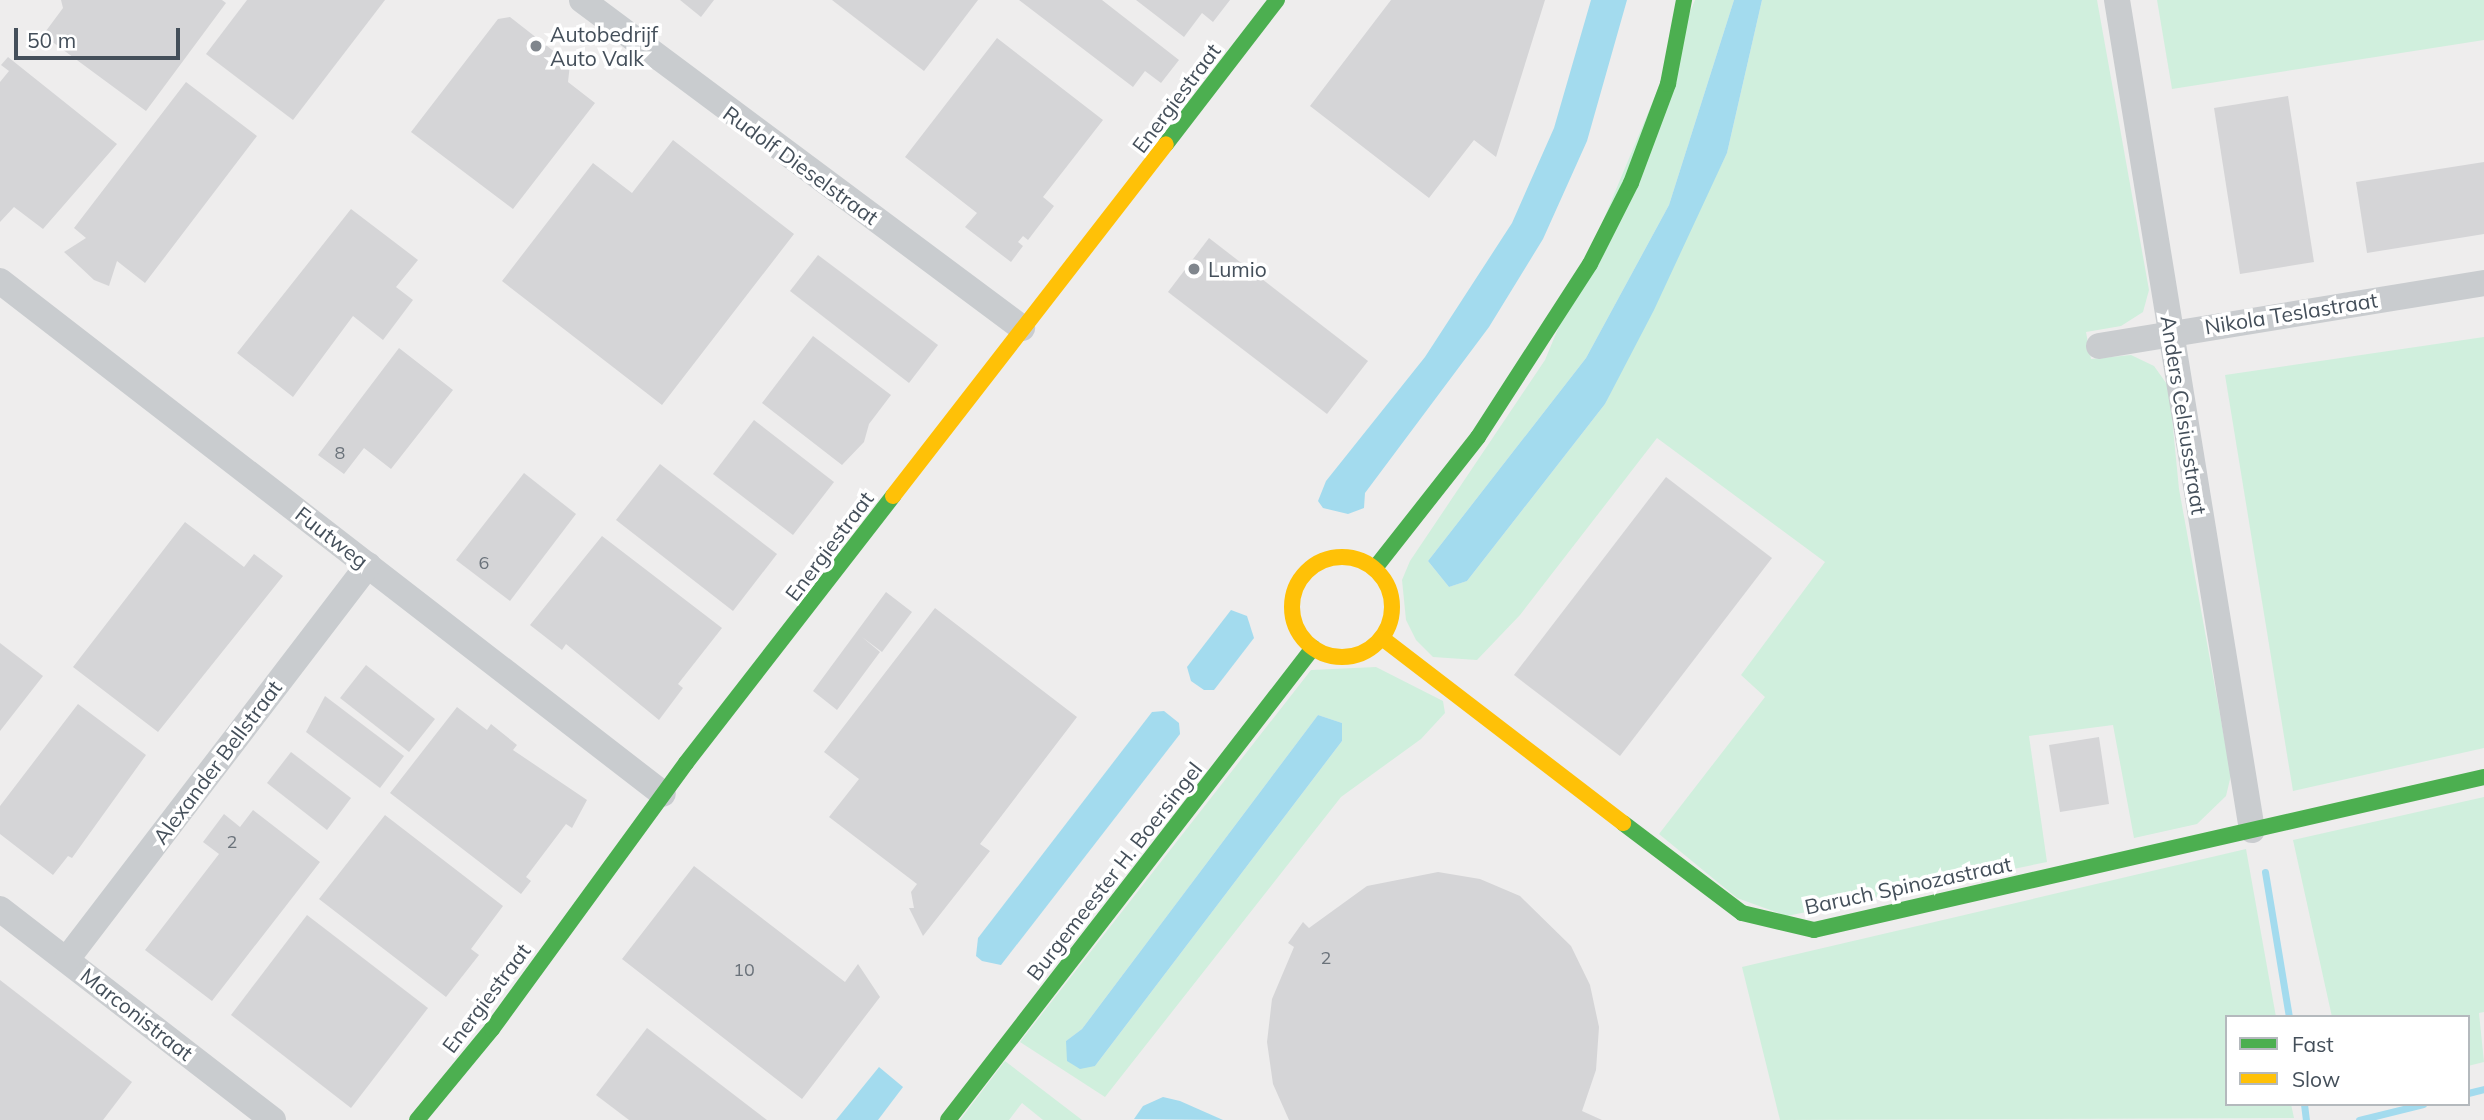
<!DOCTYPE html>
<html>
<head>
<meta charset="utf-8">
<style>
  body { margin:0 }
  #map { position:relative; width:2484px; height:1120px; overflow:hidden; background:#eeeded; font-family:Mulish,sans-serif }
  div>[style] { position:absolute }
  [style*='--x'] { left:calc(var(--x)*1px); top:calc(var(--y)*1px); width:calc(var(--w)*1px); rotate:calc(var(--a)*1deg) }
  .green>* { inset:0; background:#d0efdd }
  .water>* { inset:0; background:#a3dbee }
  .stream>* { height:7px; margin:-3.5px; padding:0 3.5px; transform-origin:3.5px; border-radius:3.5px; background:#a3dbee }
  .building>* { inset:0; background:#d5d5d7 }
  .street>* { height:26px; margin:-13px; padding:0 13px; transform-origin:13px; border-radius:13px; background:#c9cccf }
  .fast>* { height:16px; margin:-8px; padding:0 8px; transform-origin:8px; border-radius:8px; background:#4caf50 }
  .slow>* { height:16px; margin:-8px; padding:0 8px; transform-origin:8px; border-radius:8px; background:#ffc107 }
  .slow>.ring { margin:-8px; padding:0; box-sizing:content-box; background:none; border:16px solid #ffc107; border-radius:50% }
  .dots>* { width:19px; height:19px; translate:-50% -50%; box-sizing:border-box; border:4px solid #fff; border-radius:50% }
  span { translate:-50% -50%; white-space:nowrap; text-align:center; line-height:1.15; -webkit-text-stroke:7px #fff; paint-order:stroke }
  .number-label { font-size:18px; color:#6a727a }
  .number-label span { -webkit-text-stroke-width:0 }
  .poi-label { font-size:21px; color:#444f5a }
  .left { translate:0 -50%; text-align:left }
  .street-label { font-size:21px; color:#444f5a }
  .legend { position:absolute; left:2225px; top:1015px; width:245px; height:91px; box-sizing:border-box; background:#fff; border:2px solid #b4b9bd; margin:0; padding:9px 12px; list-style:none; font-size:21px; color:#444f5a }
  .legend li { display:flex; align-items:center; gap:14px; height:35px }
  .legend b { width:35px; border:2px solid #b4b9bd }
  .scale { position:absolute; left:14px; top:28px; width:166px; height:32px; box-sizing:border-box; border:4px solid #444f5a; border-top:0; padding-left:9px; font-size:21px; line-height:24px; white-space:nowrap; color:#444f5a; -webkit-text-stroke:5px #fff; paint-order:stroke }
</style>
</head>
<body>
<div id="map">
  <div class="green">
    <i style="clip-path:polygon(1695px 0,1734px 0,1669px 205px,1586px 358px,1428px 561px,1449px 587px,1467px 581px,1605px 404px,1727px 153px,1762px 0,2097px 0,2149px 290px,2143px 312px,2121px 326px,2086px 332px,2091px 359px,2131px 355px,2154px 366px,2169px 387px,2179px 489px,2231px 775px,2226px 796px,2197px 824px,2134px 838px,2113px 725px,2029px 736px,2047px 862px,1787px 916px,1737px 898px,1659px 834px,1765px 697px,1741px 675px,1825px 562px,1657px 438px,1520px 615px,1477px 660px,1433px 657px,1416px 640px,1406px 620px,1402px 580px,1410px 561px,1545px 360px)"></i>
    <i style="clip-path:polygon(2157px 0,2484px 0,2484px 40px,2172px 89px)"></i>
    <i style="clip-path:polygon(2484px 337px,2484px 748px,2293px 791px,2225px 375px)"></i>
    <i style="clip-path:polygon(evenodd,1376px 667px,1443px 701px,1445px 713px,1421px 739px,1341px 797px,1105px 1097px,1020px 1042px,1311px 670px,1376px 667px,1318px 715px,1342px 723px,1342px 741px,1095px 1066px,1066px 1041px,1082px 1029px,1318px 715px)"></i>
    <i style="clip-path:polygon(2484px 797px,2484px 1012px,2479px 1013px,2484px 1062px,2468px 1066px,2468px 1017px,2332px 1017px,2293px 840px)"></i>
    <i style="clip-path:polygon(2246px 849px,2276px 1017px,2227px 1017px,2227px 1104px,2291px 1104px,2294px 1118px,1780px 1120px,1742px 967px)"></i>
    <i style="clip-path:polygon(1005px 1061px,1082px 1120px,1043px 1120px,1022px 1103px,1009px 1120px,960px 1120px)"></i>
  </div>
  <div class="water">
    <i style="clip-path:polygon(1591px 0,1627px 0,1587px 141px,1543px 239px,1489px 327px,1365px 493px,1364px 508px,1348px 514px,1323px 508px,1318px 501px,1326px 481px,1425px 357px,1512px 223px,1554px 128px)"></i>
    <i style="clip-path:polygon(1734px 0,1762px 0,1727px 153px,1654px 310px,1605px 404px,1467px 581px,1449px 587px,1428px 561px,1586px 358px,1669px 205px)"></i>
    <i style="clip-path:polygon(1231px 610px,1247px 616px,1254px 638px,1214px 690px,1204px 690px,1191px 681px,1187px 667px)"></i>
    <i style="clip-path:polygon(1164px 711px,1179px 723px,1180px 734px,1001px 965px,982px 961px,976px 956px,978px 938px,1152px 712px)"></i>
    <i style="clip-path:polygon(1318px 715px,1342px 723px,1342px 741px,1095px 1066px,1080px 1069px,1067px 1061px,1066px 1041px,1082px 1029px)"></i>
    <i style="clip-path:polygon(879px 1067px,903px 1087px,878px 1120px,836px 1120px)"></i>
    <i style="clip-path:polygon(1163px 1097px,1180px 1101px,1223px 1120px,1134px 1119px,1143px 1106px)"></i>
  </div>
  <div class="stream">
    <i style="--x:2265;--y:872;--w:147;--a:80.6"></i>
    <i style="--x:2468;--y:1093;--w:16;--a:-14"></i>
    <i style="--x:2304;--y:1104;--w:16;--a:83"></i>
    <i style="--x:2359;--y:1120;--w:66;--a:-14"></i>
  </div>
  <div class="building">
    <i style="clip-path:polygon(61px 0,222px 0,226px 3px,146px 111px,43px 35px,63px 8px)"></i>
    <i style="clip-path:polygon(247px 0,385px 0,293px 120px,206px 54px)"></i>
    <i style="clip-path:polygon(680px 0,714px 0,701px 17px)"></i>
    <i style="clip-path:polygon(832px 0,978px 0,924px 71px)"></i>
    <i style="clip-path:polygon(1019px 0,1102px 0,1179px 60px,1161px 83px,1145px 71px,1133px 87px)"></i>
    <i style="clip-path:polygon(1136px 0,1230px 0,1213px 22px,1202px 13px,1184px 37px)"></i>
    <i style="clip-path:polygon(1391px 0,1545px 0,1496px 157px,1474px 140px,1429px 198px,1310px 106px)"></i>
    <i style="clip-path:polygon(510px 17px,570px 64px,568px 82px,595px 103px,513px 209px,411px 132px,498px 19px)"></i>
    <i style="clip-path:polygon(997px 38px,1103px 120px,1043px 197px,1054px 206px,1028px 240px,1023px 236px,1018px 242px,1023px 246px,1011px 262px,965px 227px,977px 213px,905px 157px)"></i>
    <i style="clip-path:polygon(8px 57px,117px 144px,43px 229px,14px 207px,0 222px,0 82px,9px 71px,1px 65px)"></i>
    <i style="clip-path:polygon(186px 82px,257px 136px,145px 283px,117px 261px,109px 286px,94px 280px,64px 252px,86px 238px,74px 228px)"></i>
    <i style="clip-path:polygon(2288px 96px,2314px 262px,2240px 274px,2214px 108px)"></i>
    <i style="clip-path:polygon(673px 140px,794px 234px,662px 405px,502px 281px,593px 163px,632px 193px)"></i>
    <i style="clip-path:polygon(2484px 162px,2484px 234px,2367px 253px,2356px 182px)"></i>
    <i style="clip-path:polygon(351px 209px,418px 260px,396px 287px,413px 300px,383px 340px,353px 316px,293px 397px,237px 353px)"></i>
    <i style="clip-path:polygon(1209px 238px,1368px 361px,1327px 414px,1168px 292px)"></i>
    <i style="clip-path:polygon(818px 255px,938px 345px,909px 383px,790px 291px)"></i>
    <i style="clip-path:polygon(813px 336px,891px 395px,869px 424px,864px 442px,842px 465px,762px 403px)"></i>
    <i style="clip-path:polygon(399px 348px,453px 390px,391px 469px,364px 448px,344px 474px,318px 455px)"></i>
    <i style="clip-path:polygon(754px 420px,834px 482px,793px 535px,713px 474px)"></i>
    <i style="clip-path:polygon(660px 464px,777px 554px,733px 611px,616px 520px)"></i>
    <i style="clip-path:polygon(524px 473px,576px 514px,510px 601px,456px 560px)"></i>
    <i style="clip-path:polygon(1666px 477px,1772px 558px,1620px 756px,1514px 675px)"></i>
    <i style="clip-path:polygon(185px 522px,244px 567px,254px 554px,283px 576px,158px 732px,73px 667px)"></i>
    <i style="clip-path:polygon(602px 536px,722px 628px,678px 684px,683px 688px,659px 720px,566px 644px,562px 650px,530px 625px)"></i>
    <i style="clip-path:polygon(886px 592px,912px 612px,882px 652px,862px 637px,880px 652px,837px 710px,813px 691px)"></i>
    <i style="clip-path:polygon(935px 608px,1077px 717px,980px 844px,990px 851px,923px 936px,909px 908px,914px 908px,911px 892px,917px 884px,829px 817px,859px 779px,824px 752px)"></i>
    <i style="clip-path:polygon(0 643px,43px 676px,0 731px)"></i>
    <i style="clip-path:polygon(366px 665px,435px 719px,409px 752px,340px 698px)"></i>
    <i style="clip-path:polygon(325px 696px,404px 756px,380px 788px,306px 732px)"></i>
    <i style="clip-path:polygon(78px 704px,146px 755px,72px 858px,68px 856px,53px 875px,0 834px,0 806px)"></i>
    <i style="clip-path:polygon(457px 707px,487px 730px,491px 724px,517px 745px,513px 750px,587px 800px,572px 828px,566px 824px,526px 877px,531px 881px,521px 894px,390px 793px)"></i>
    <i style="clip-path:polygon(2099px 737px,2109px 804px,2060px 812px,2049px 745px)"></i>
    <i style="clip-path:polygon(291px 752px,351px 798px,327px 830px,267px 783px)"></i>
    <i style="clip-path:polygon(253px 810px,320px 862px,212px 1001px,145px 950px,219px 854px,203px 842px,224px 814px,240px 827px)"></i>
    <i style="clip-path:polygon(385px 815px,503px 906px,471px 949px,479px 955px,446px 997px,319px 899px)"></i>
    <i style="clip-path:polygon(694px 866px,845px 982px,858px 964px,880px 997px,802px 1099px,622px 959px)"></i>
    <i style="clip-path:polygon(1438px 872px,1480px 879px,1520px 896px,1571px 946px,1590px 985px,1599px 1027px,1596px 1070px,1582px 1111px,1602px 1120px,1289px 1120px,1273px 1084px,1267px 1042px,1272px 999px,1294px 947px,1288px 943px,1303px 922px,1309px 928px,1367px 886px)"></i>
    <i style="clip-path:polygon(307px 915px,428px 1008px,351px 1108px,231px 1015px)"></i>
    <i style="clip-path:polygon(0 980px,132px 1082px,103px 1120px,0 1120px)"></i>
    <i style="clip-path:polygon(647px 1028px,767px 1120px,629px 1120px,596px 1095px)"></i>
  </div>
  <div class="street">
    <i style="--x:582;--y:0;--w:549;--a:36.7"></i>
    <i style="--x:2117;--y:0;--w:841;--a:80.76"></i>
    <i style="--x:0;--y:281;--w:838;--a:37.73"></i>
    <i style="--x:2099;--y:346;--w:390;--a:-9.3"></i>
    <i style="--x:0;--y:909;--w:345;--a:37.7"></i>
    <i style="--x:67;--y:959;--w:496;--a:-52.6"></i>
  </div>
  <div class="fast">
    <i style="--x:1166;--y:144;--w:182;--a:-52.4"></i>
    <i style="--x:1375;--y:568;--w:167;--a:-51.8"></i>
    <i style="--x:1478;--y:437;--w:206;--a:-57.1"></i>
    <i style="--x:1590;--y:264;--w:91;--a:-63.2"></i>
    <i style="--x:1631;--y:183;--w:106;--a:-69.5"></i>
    <i style="--x:1668;--y:84;--w:86;--a:-79.2"></i>
    <i style="--x:1623;--y:823;--w:149;--a:37.1"></i>
    <i style="--x:1742;--y:913;--w:74;--a:13.3"></i>
    <i style="--x:1814;--y:930;--w:687;--a:-12.86"></i>
    <i style="--x:417;--y:1120;--w:118;--a:-50.5"></i>
    <i style="--x:492;--y:1029;--w:329;--a:-53.9"></i>
    <i style="--x:686;--y:763;--w:338;--a:-52.2"></i>
    <i style="--x:948;--y:1120;--w:597;--a:-52.29"></i>
  </div>
  <div class="slow">
    <i style="--x:893;--y:496;--w:445;--a:-52.2"></i>
    <i class="ring" style="left:1292px;top:557px;width:84px;height:84px"></i>
    <i style="--x:1382;--y:638;--w:304;--a:37.5"></i>
  </div>
  <div class="dots">
    <i style="left:536px;top:46px;background:#80868d"></i>
    <i style="left:1194px;top:269px;background:#80868d"></i>
  </div>
  <div class="number-label">
    <span style="left:340px;top:453px">8</span>
    <span style="left:484px;top:563px">6</span>
    <span style="left:232px;top:842px">2</span>
    <span style="left:1326px;top:958px">2</span>
    <span style="left:744px;top:970px">10</span>
  </div>
  <div class="poi-label">
    <span class="left" style="left:550px;top:46px">Autobedrijf<br>Auto Valk</span>
    <span class="left" style="left:1208px;top:269px">Lumio</span>
  </div>
  <div class="street-label">
    <span style="left:1176px;top:98px;rotate:-53deg">Energiestraat</span>
    <span style="left:801px;top:165px;rotate:36deg">Rudolf Dieselstraat</span>
    <span style="left:2291px;top:313px;rotate:-9deg">Nikola Teslastraat</span>
    <span style="left:2184px;top:415px;rotate:81deg">Anders Celsiusstraat</span>
    <span style="left:332px;top:537px;rotate:38deg">Fuutweg</span>
    <span style="left:829px;top:546px;rotate:-53deg">Energiestraat</span>
    <span style="left:217px;top:762px;rotate:-53deg">Alexander Bellstraat</span>
    <span style="left:1114px;top:871px;rotate:-52deg">Burgemeester H. Boersingel</span>
    <span style="left:1908px;top:885px;rotate:-12deg">Baruch Spinozastraat</span>
    <span style="left:486px;top:998px;rotate:-53deg">Energiestraat</span>
    <span style="left:137px;top:1014px;rotate:38deg">Marconistraat</span>
  </div>
  <ul class="legend">
  <li><b style="height:9px;background:#4caf50"></b>Fast</li>
  <li><b style="height:9px;background:#ffc107"></b>Slow</li>
  </ul>
  <div class="scale">50 m</div>
</div>
</body>
</html>
